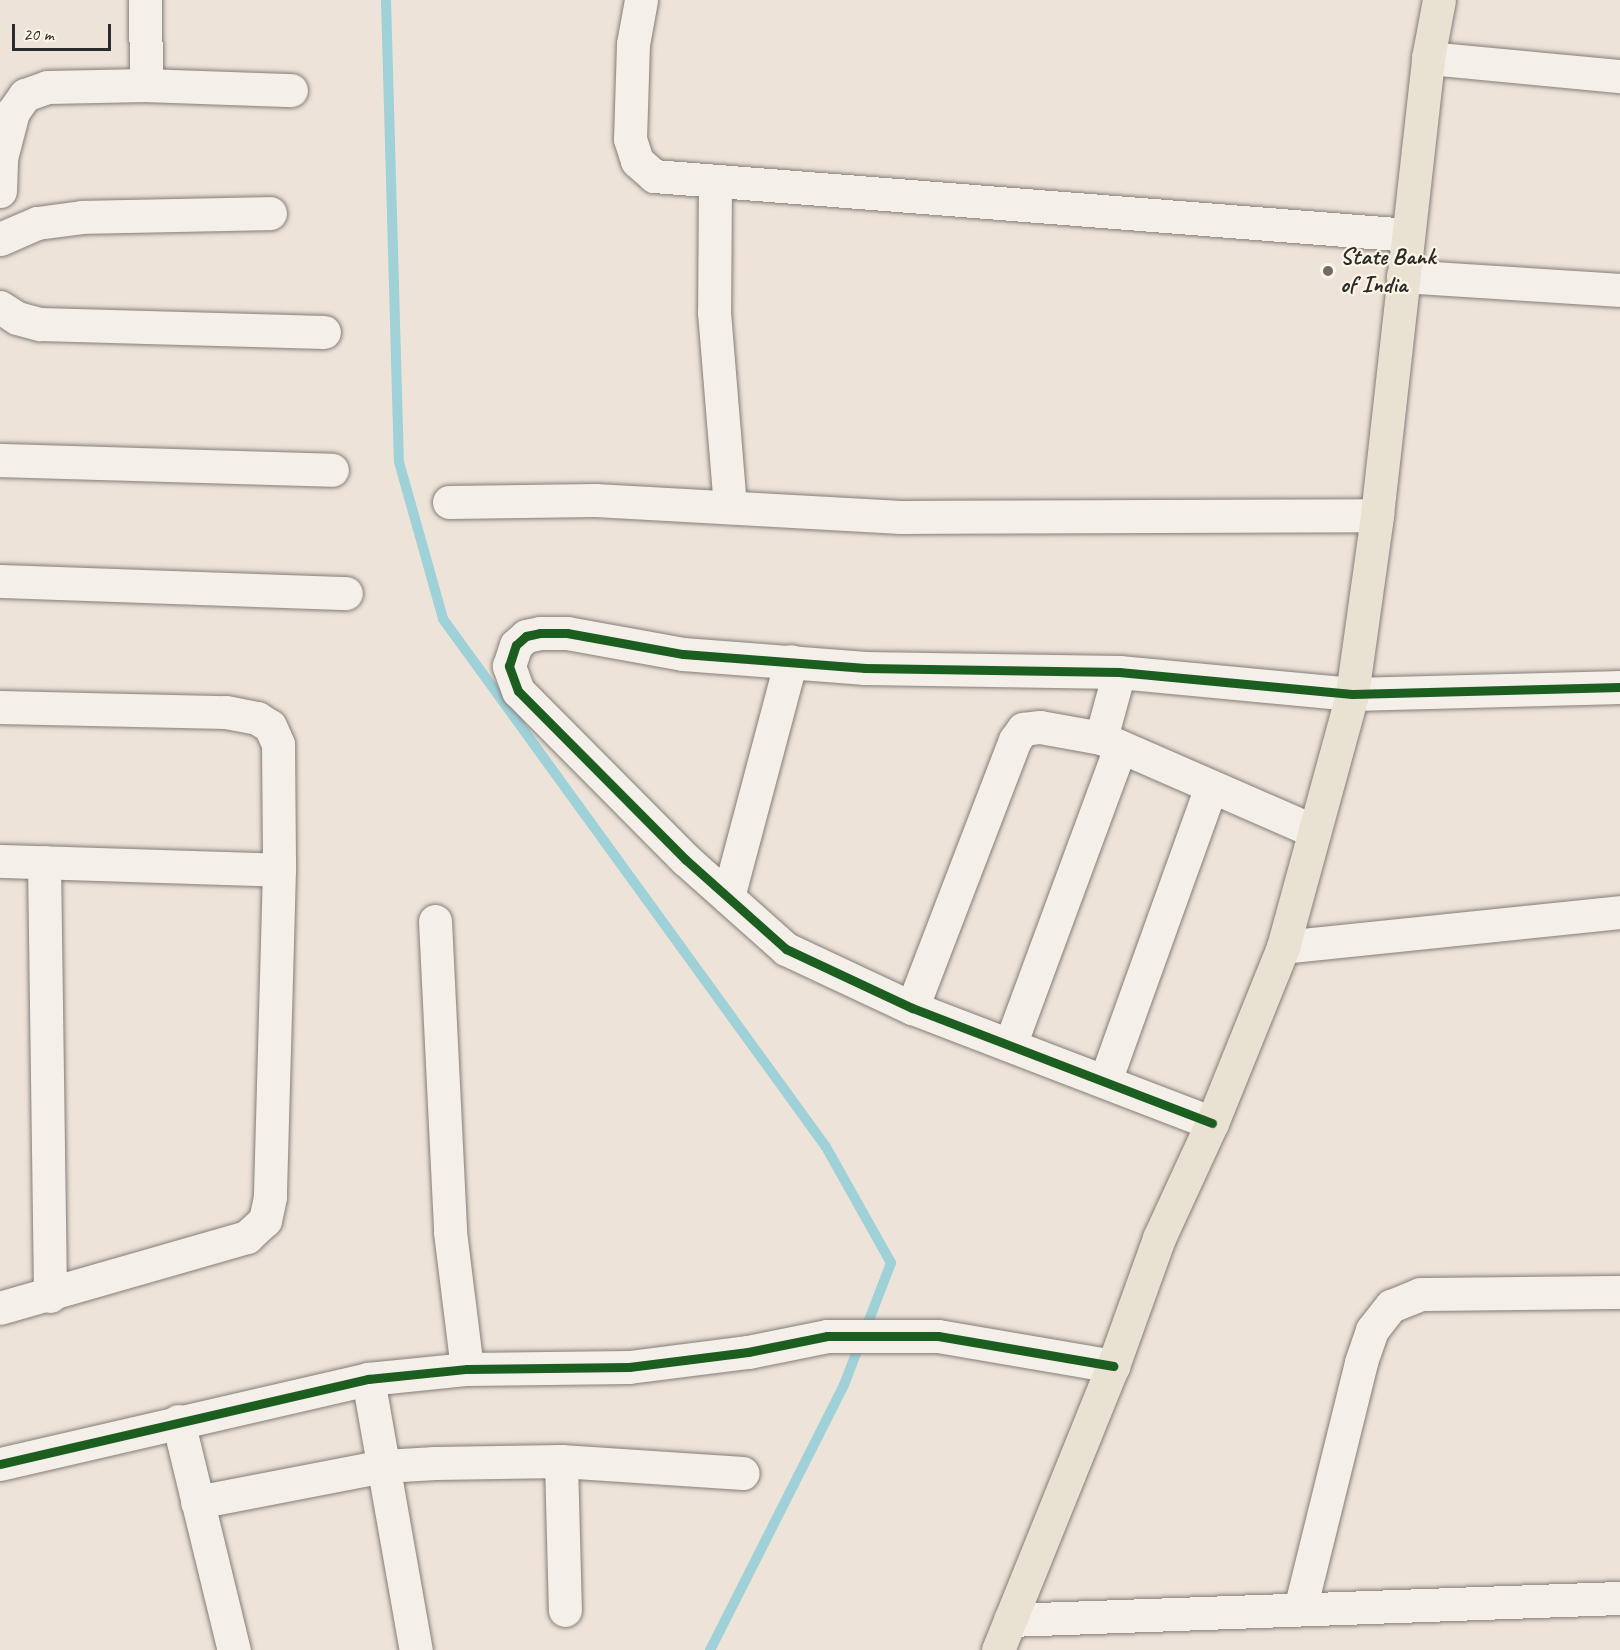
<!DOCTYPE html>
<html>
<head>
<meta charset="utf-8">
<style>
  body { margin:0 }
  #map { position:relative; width:1620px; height:1650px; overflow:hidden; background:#eee3d8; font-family:Caveat,sans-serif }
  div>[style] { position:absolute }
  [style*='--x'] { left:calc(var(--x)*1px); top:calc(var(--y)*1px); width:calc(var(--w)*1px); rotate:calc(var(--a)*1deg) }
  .stream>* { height:10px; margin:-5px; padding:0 5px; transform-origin:5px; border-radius:5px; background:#9ed1d8 }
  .roads { filter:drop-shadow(0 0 2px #837e79) drop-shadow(0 0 2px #837e79) }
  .minor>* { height:33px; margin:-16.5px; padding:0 16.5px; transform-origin:16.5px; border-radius:16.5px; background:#f4f0e9 }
  .major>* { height:33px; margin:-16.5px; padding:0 16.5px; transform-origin:16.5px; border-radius:16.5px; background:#e9e2d3 }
  .cycleway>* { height:9px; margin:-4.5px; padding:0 4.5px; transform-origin:4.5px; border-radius:4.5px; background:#1b5e20 }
  .dots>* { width:16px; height:16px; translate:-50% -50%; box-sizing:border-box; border:3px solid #fcf5e5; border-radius:50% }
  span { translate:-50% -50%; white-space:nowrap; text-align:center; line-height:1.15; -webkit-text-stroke:4.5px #fcf5e5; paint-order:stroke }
  .poi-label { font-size:24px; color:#2b2b2b; font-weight:700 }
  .left { translate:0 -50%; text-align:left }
  .scale { position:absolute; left:12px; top:24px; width:99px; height:27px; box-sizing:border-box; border:3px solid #2b2b2b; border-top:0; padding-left:8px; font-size:18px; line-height:21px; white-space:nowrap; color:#2b2b2b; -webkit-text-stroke:4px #fcf5e5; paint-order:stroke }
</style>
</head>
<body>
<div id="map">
  <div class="stream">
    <i style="--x:386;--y:0;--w:462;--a:88.4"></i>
    <i style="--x:399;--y:462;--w:163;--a:74.3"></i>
    <i style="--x:443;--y:619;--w:652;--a:54.04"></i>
    <i style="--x:826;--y:1147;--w:133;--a:60.7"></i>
    <i style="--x:891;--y:1263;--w:131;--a:111.1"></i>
    <i style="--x:844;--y:1385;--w:297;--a:116.8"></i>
  </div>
  <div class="roads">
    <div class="minor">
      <i style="--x:145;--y:0;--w:85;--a:89.3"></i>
      <i style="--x:641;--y:0;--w:45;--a:100.3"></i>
      <i style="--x:633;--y:44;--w:95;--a:91.8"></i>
      <i style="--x:630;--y:139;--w:23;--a:72"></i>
      <i style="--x:637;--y:161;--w:23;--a:41"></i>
      <i style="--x:654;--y:176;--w:756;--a:4.47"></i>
      <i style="--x:1428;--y:58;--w:193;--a:5.4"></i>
      <i style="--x:715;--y:183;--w:129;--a:90.4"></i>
      <i style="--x:714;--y:312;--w:196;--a:85.3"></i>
      <i style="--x:0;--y:191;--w:33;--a:-88"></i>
      <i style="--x:1;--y:158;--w:48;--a:-75.4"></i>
      <i style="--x:13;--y:112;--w:21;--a:-55"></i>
      <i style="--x:25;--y:95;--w:23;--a:-20"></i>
      <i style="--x:47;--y:87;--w:99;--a:-1.2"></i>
      <i style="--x:146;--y:85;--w:145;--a:2"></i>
      <i style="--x:0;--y:239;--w:40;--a:-23.4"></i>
      <i style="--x:37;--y:223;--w:45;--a:-7.6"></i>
      <i style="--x:82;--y:217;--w:188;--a:-1.2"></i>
      <i style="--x:1403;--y:276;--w:217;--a:3.7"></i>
      <i style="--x:0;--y:307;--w:20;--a:33"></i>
      <i style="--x:17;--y:318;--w:24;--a:15"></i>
      <i style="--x:40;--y:324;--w:284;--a:1.6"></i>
      <i style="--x:0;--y:460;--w:332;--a:1.7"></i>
      <i style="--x:449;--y:502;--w:146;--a:-0.8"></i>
      <i style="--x:595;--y:500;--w:306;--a:3.2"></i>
      <i style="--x:901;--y:517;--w:476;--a:-0.2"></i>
      <i style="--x:0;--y:581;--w:346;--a:2"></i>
      <i style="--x:0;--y:707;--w:226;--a:1.3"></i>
      <i style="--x:226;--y:712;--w:32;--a:11"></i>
      <i style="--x:257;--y:718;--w:15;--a:32"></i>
      <i style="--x:270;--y:726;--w:20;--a:66"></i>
      <i style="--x:278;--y:744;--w:126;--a:89.5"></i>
      <i style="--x:279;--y:870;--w:327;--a:91.6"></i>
      <i style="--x:270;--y:1197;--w:24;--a:102"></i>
      <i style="--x:265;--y:1220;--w:25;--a:137"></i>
      <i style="--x:247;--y:1237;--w:257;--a:164"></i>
      <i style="--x:1101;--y:738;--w:68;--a:-74.7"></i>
      <i style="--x:0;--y:861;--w:279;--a:1.8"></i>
      <i style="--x:44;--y:862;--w:434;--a:89.2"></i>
      <i style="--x:728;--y:897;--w:244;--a:-75.1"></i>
      <i style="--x:435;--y:921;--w:311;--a:87.2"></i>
      <i style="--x:450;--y:1232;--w:138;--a:82.9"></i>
      <i style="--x:1283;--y:947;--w:339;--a:-5.9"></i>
      <i style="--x:912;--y:1008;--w:287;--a:-69"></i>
      <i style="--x:1015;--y:740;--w:14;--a:-54"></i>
      <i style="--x:1023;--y:729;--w:17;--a:-7"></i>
      <i style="--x:1040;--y:727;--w:62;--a:10.2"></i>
      <i style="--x:1101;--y:738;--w:232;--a:23.6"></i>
      <i style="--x:1010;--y:1045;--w:317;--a:-69.7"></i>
      <i style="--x:1105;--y:1081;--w:313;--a:-70.2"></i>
      <i style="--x:1212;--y:1123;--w:321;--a:-159"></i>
      <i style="--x:912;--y:1008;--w:139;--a:-154.9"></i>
      <i style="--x:786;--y:949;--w:134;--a:-138.3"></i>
      <i style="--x:686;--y:860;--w:238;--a:-134.8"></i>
      <i style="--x:518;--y:691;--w:27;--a:-110"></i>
      <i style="--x:509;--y:666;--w:22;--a:-72"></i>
      <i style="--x:516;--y:645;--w:13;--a:-42"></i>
      <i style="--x:526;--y:636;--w:14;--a:-12"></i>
      <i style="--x:540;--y:633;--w:27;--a:0"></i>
      <i style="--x:567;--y:633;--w:118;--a:10.3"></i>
      <i style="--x:683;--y:654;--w:183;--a:4.4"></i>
      <i style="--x:865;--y:668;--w:254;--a:0.9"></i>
      <i style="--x:1119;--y:672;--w:234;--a:5.4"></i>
      <i style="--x:1352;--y:694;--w:268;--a:-1.5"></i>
      <i style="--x:368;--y:1379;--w:275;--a:80"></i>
      <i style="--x:178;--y:1421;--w:236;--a:76.3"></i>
      <i style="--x:561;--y:1461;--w:149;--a:88.5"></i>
      <i style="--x:0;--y:1464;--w:378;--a:-13"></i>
      <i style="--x:368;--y:1379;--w:100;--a:-5.8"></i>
      <i style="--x:467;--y:1369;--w:162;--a:-0.7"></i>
      <i style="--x:629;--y:1367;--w:120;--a:-7.2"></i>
      <i style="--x:748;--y:1352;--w:81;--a:-11.4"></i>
      <i style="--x:827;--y:1336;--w:111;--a:0"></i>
      <i style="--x:938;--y:1336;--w:178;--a:9.7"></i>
      <i style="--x:197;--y:1502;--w:190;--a:-10.9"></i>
      <i style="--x:384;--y:1466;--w:51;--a:-3.4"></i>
      <i style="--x:435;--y:1463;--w:126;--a:-0.9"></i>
      <i style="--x:561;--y:1461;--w:182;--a:3.8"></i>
      <i style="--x:1300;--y:1609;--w:254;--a:-76.1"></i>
      <i style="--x:1361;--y:1362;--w:34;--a:-71"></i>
      <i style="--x:1372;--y:1330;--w:31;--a:-52"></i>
      <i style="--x:1391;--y:1306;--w:31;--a:-22"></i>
      <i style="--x:1420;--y:1294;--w:200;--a:-0.6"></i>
      <i style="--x:1010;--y:1620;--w:610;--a:-2.07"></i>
    </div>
    <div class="major">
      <i style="--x:998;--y:1650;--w:306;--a:-68"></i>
      <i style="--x:1113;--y:1366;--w:136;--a:-70.2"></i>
      <i style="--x:1159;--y:1238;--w:127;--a:-65.3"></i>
      <i style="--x:1212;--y:1123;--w:190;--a:-68"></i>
      <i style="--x:1283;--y:947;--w:262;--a:-74.7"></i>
      <i style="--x:1352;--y:694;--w:181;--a:-82"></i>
      <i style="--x:1377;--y:515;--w:460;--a:-83.6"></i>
      <i style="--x:1428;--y:58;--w:59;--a:-79.3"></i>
    </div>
  </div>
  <div class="cycleway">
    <i style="--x:1212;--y:1123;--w:321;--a:-159"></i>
    <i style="--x:912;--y:1008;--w:139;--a:-154.9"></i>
    <i style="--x:786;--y:949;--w:134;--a:-138.3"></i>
    <i style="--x:686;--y:860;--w:238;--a:-134.8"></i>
    <i style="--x:518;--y:691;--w:27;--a:-110"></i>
    <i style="--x:509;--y:666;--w:22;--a:-72"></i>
    <i style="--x:516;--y:645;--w:13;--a:-42"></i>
    <i style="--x:526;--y:636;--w:14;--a:-12"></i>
    <i style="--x:540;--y:633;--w:27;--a:0"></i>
    <i style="--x:567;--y:633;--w:118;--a:10.3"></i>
    <i style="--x:683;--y:654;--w:183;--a:4.4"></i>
    <i style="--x:865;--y:668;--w:254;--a:0.9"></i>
    <i style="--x:1119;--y:672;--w:234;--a:5.4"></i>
    <i style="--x:1352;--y:694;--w:268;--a:-1.5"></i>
    <i style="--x:0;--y:1464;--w:378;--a:-13"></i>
    <i style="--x:368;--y:1379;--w:100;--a:-5.8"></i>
    <i style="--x:467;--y:1369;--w:162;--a:-0.7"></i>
    <i style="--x:629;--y:1367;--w:120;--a:-7.2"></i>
    <i style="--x:748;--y:1352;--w:81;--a:-11.4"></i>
    <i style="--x:827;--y:1336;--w:111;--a:0"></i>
    <i style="--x:938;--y:1336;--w:178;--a:9.7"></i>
  </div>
  <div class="dots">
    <i style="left:1328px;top:271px;background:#6f6b68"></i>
  </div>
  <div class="poi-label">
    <span class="left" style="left:1340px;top:271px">State Bank<br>of India</span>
  </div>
  <div class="scale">20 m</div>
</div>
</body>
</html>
